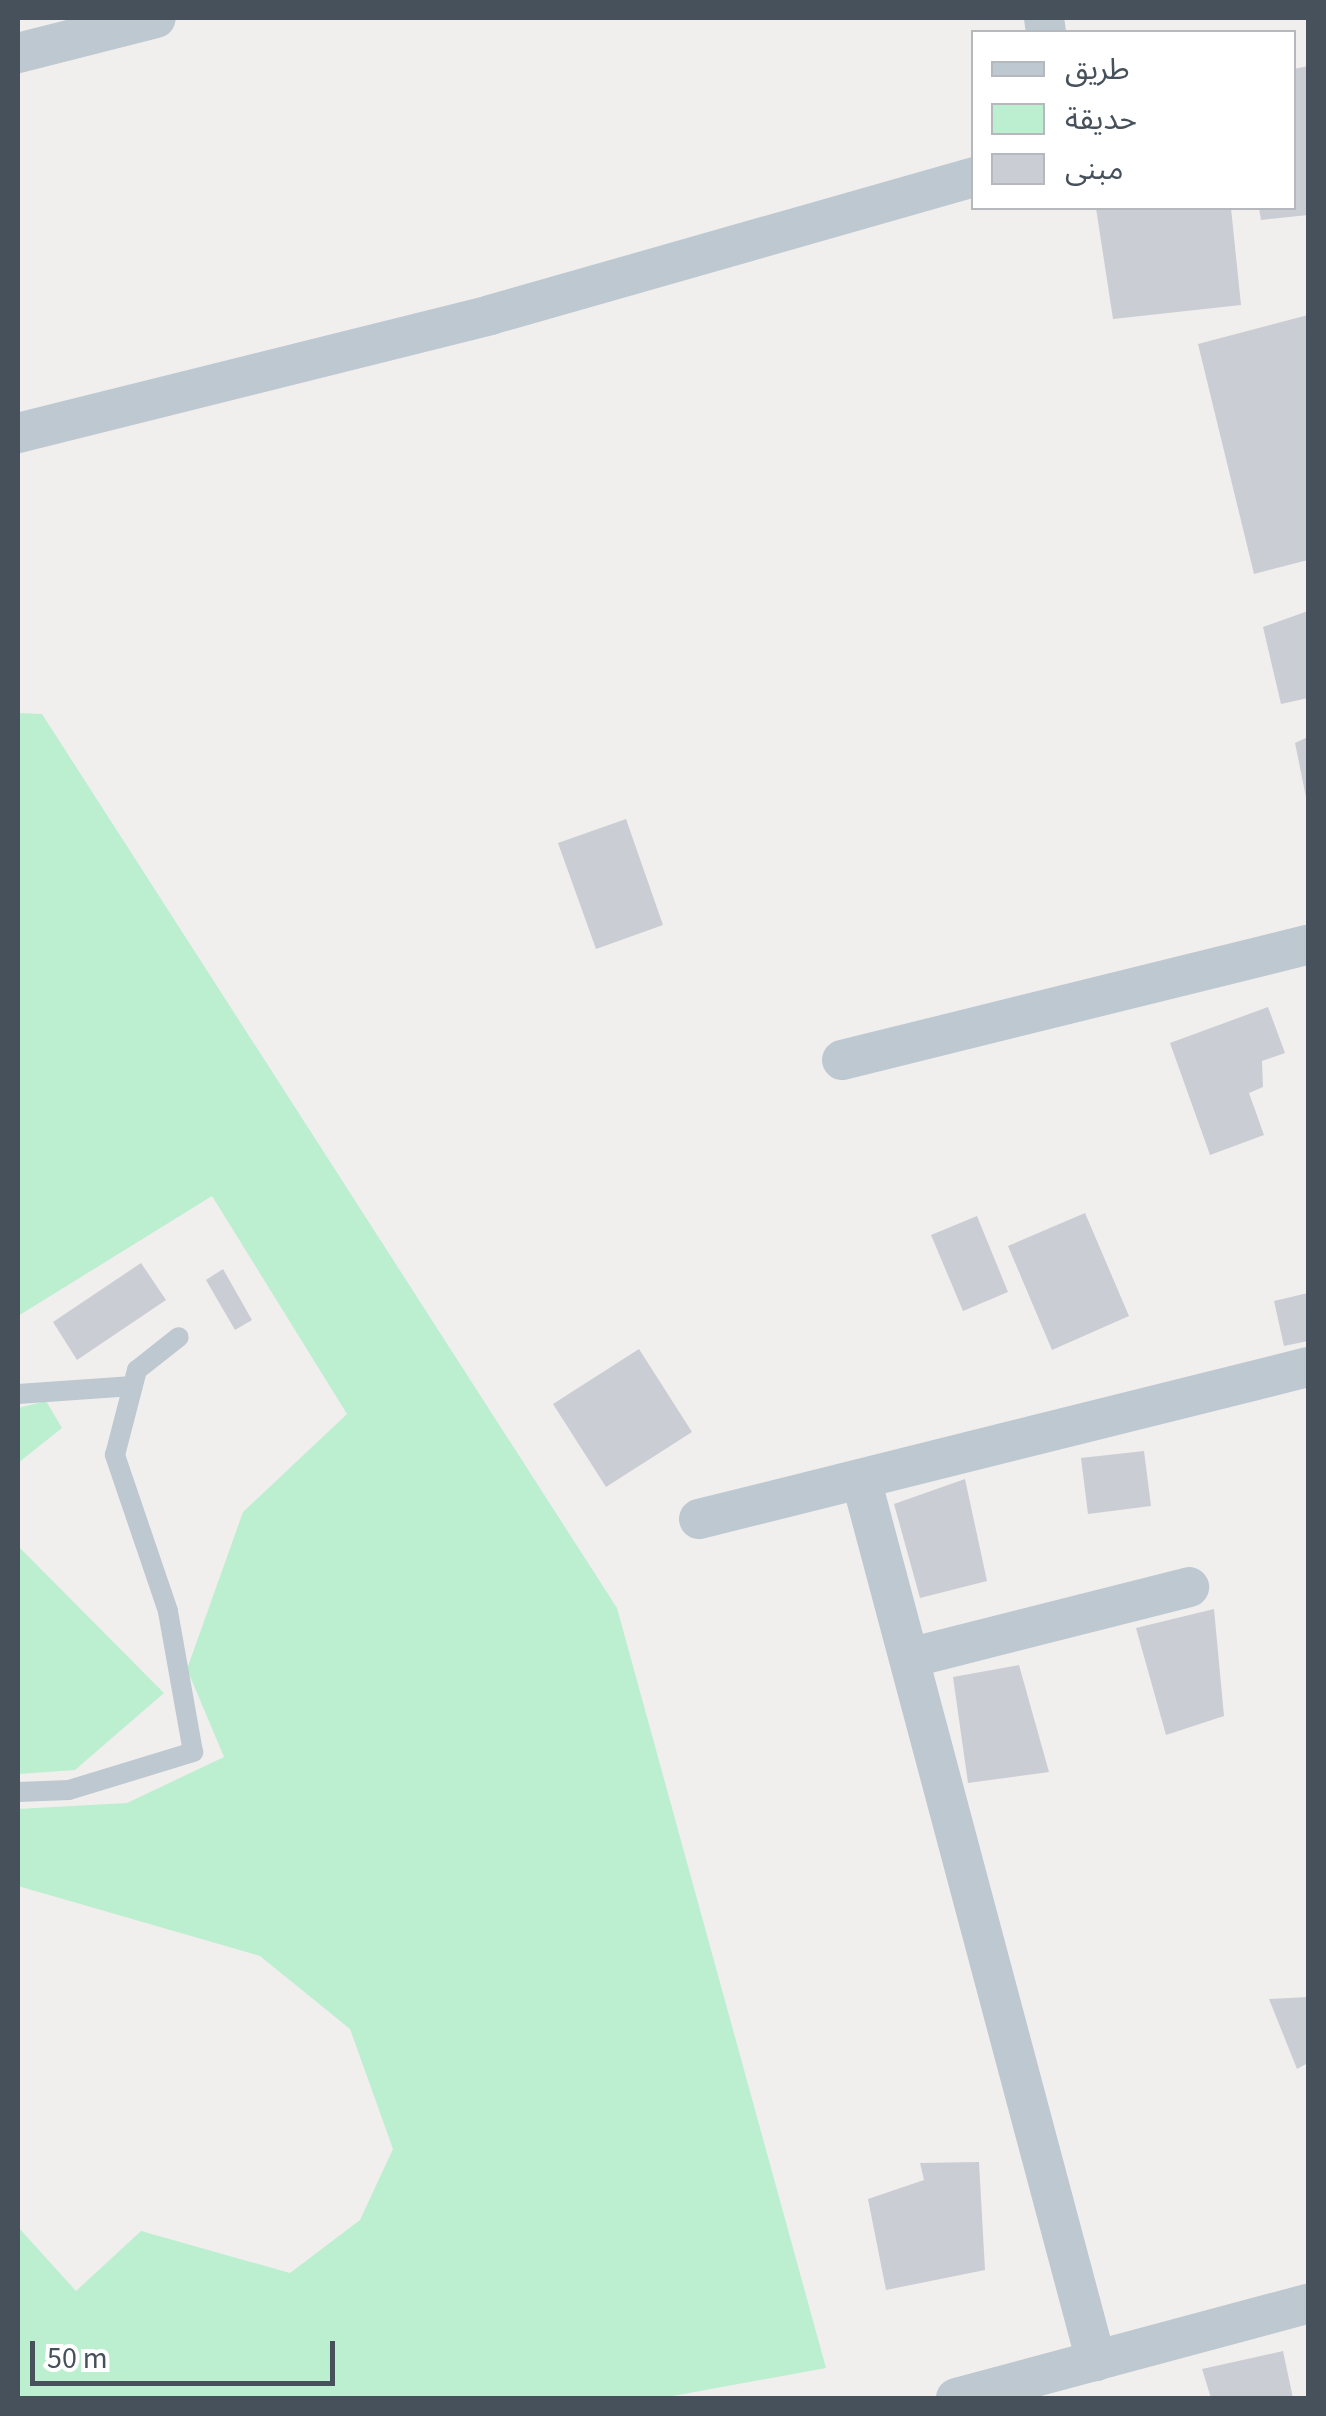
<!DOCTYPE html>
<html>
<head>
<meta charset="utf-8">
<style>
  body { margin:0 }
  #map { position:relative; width:1326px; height:2416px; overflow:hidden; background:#f1eeee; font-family:"Source Sans 3","Noto Sans Arabic",sans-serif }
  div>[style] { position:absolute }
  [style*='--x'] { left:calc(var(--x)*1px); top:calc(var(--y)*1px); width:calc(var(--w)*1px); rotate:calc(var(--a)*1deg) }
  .green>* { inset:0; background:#bbefd0 }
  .building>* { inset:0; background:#cacdd3 }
  .lane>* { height:20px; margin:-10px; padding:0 10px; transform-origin:10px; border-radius:10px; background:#bec8d0 }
  .street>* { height:40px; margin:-20px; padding:0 20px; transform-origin:20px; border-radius:20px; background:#bec8d0 }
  span { translate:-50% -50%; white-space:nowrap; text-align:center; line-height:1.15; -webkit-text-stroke:9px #fff; paint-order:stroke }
  .frame { position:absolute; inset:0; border:20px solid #46515b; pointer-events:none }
  .legend { position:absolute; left:971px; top:30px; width:325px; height:180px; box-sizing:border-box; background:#fff; border:2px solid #b5b9bd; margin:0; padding:12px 18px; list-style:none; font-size:30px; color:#46515b }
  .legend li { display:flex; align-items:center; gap:20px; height:50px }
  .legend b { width:50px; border:2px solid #b5b9bd }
  .scale { position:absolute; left:30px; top:2341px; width:305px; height:45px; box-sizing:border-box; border:5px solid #46515b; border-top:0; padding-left:12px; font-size:30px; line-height:35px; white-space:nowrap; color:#46515b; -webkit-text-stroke:8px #fff; paint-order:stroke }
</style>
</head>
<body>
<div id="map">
  <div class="green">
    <i style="clip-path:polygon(18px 713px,42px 714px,617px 1608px,826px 2368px,662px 2398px,18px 2398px,18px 2227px,76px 2291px,141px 2231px,290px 2273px,360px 2220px,393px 2149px,350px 2029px,260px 1956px,18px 1886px,18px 1809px,127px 1803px,224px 1757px,187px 1669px,243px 1512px,347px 1414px,212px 1196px,18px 1316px)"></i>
    <i style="clip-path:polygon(46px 1401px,62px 1428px,18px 1463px,18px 1408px)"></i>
    <i style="clip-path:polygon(18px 1546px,164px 1693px,75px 1770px,18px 1774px)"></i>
  </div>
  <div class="building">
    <i style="clip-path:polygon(1308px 66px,1308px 215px,1261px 220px,1259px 208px,1294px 208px,1294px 69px)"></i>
    <i style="clip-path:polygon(1096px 208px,1231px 208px,1241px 305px,1113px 319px)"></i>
    <i style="clip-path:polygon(1308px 315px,1308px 560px,1254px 574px,1198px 344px)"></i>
    <i style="clip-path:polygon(1308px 611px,1308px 698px,1281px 704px,1263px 627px)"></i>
    <i style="clip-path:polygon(1308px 737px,1308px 807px,1295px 743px)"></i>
    <i style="clip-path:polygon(626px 819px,663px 925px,596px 949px,558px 843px)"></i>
    <i style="clip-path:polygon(1268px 1007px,1285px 1053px,1262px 1061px,1263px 1087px,1249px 1093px,1264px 1135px,1210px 1155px,1170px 1043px)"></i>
    <i style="clip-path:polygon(1085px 1213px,1129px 1316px,1052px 1350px,1008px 1246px)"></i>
    <i style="clip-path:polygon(977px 1216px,1008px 1292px,963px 1311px,931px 1235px)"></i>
    <i style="clip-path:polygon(141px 1263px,166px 1300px,77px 1360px,53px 1322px)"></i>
    <i style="clip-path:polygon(223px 1269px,252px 1320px,235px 1330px,206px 1280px)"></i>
    <i style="clip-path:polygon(1308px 1293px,1308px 1341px,1284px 1346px,1274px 1301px)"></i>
    <i style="clip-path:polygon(639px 1349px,692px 1432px,606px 1487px,553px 1404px)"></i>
    <i style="clip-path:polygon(1144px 1451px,1151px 1506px,1088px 1514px,1081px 1458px)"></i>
    <i style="clip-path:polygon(965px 1479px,987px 1581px,920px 1598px,894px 1504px)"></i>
    <i style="clip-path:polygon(1214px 1609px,1224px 1716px,1166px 1735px,1136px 1628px)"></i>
    <i style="clip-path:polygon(1019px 1665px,1049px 1772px,968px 1783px,953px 1677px)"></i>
    <i style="clip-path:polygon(1308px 1997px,1308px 2063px,1297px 2069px,1269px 1999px)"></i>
    <i style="clip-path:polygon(979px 2162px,985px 2270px,886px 2290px,868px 2199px,924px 2180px,920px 2163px)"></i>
    <i style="clip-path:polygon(1283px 2351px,1293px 2398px,1211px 2398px,1202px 2369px)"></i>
  </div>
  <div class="lane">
    <i style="--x:18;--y:1394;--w:115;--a:-4"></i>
    <i style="--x:18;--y:1792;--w:51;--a:-2.2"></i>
    <i style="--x:69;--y:1790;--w:130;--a:-17"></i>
    <i style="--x:193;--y:1752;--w:143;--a:-100.1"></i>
    <i style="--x:168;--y:1611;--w:165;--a:-108.8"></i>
    <i style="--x:115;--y:1455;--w:88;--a:-75.5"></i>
    <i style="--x:137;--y:1370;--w:53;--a:-38.2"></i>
  </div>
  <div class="street">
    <i style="--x:1044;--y:18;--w:14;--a:82"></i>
    <i style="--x:18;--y:53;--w:142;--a:-14.2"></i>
    <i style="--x:18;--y:433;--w:487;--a:-14"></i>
    <i style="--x:490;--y:315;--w:503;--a:-15.91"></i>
    <i style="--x:842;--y:1060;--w:480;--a:-13.9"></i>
    <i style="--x:861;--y:1479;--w:913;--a:75.08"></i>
    <i style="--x:699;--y:1519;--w:628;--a:-14.01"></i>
    <i style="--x:909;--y:1658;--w:289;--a:-14.2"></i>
    <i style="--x:956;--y:2398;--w:364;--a:-15"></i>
  </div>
  <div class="frame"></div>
  <ul class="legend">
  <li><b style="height:12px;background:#bec8d0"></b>طريق</li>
  <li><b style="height:28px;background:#bbefd0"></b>حديقة</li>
  <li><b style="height:28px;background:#cacdd3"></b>مبنى</li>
  </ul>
  <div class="scale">50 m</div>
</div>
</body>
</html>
